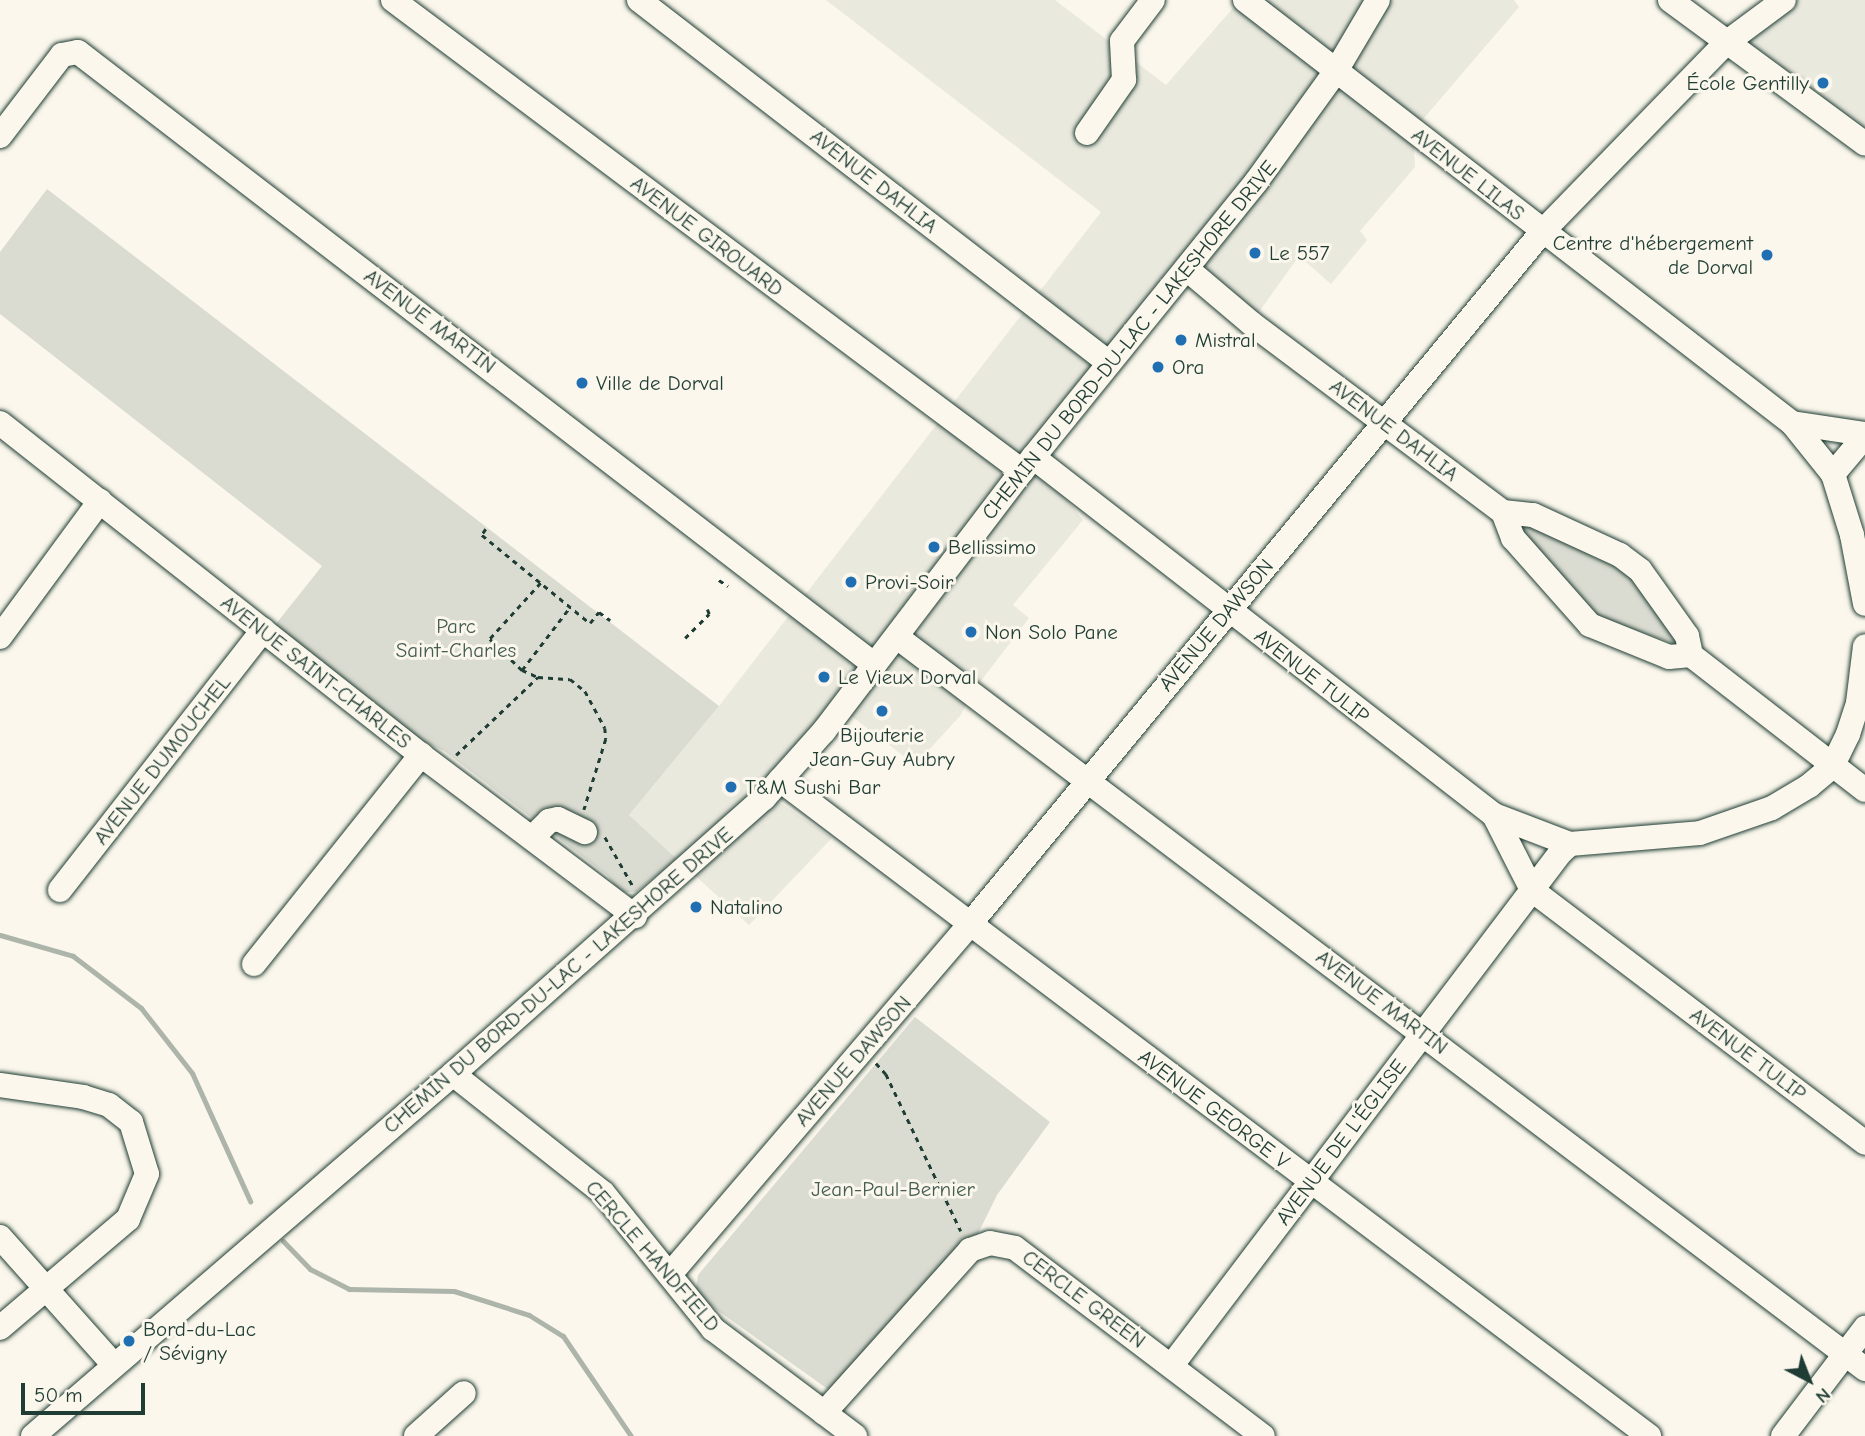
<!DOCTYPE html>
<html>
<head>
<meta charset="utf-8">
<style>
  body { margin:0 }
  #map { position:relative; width:1865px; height:1436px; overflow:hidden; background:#fbf7ec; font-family:"Comic Neue",sans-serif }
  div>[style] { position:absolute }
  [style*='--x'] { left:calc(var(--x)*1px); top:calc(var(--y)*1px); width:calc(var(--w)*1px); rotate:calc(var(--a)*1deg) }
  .built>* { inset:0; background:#eae9de }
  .green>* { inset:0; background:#dbdcd1 }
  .stream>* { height:5px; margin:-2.5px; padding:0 2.5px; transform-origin:2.5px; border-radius:2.5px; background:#adb4aa }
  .path>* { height:2.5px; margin-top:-1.25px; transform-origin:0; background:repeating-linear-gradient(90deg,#1f3d34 0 5px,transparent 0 10px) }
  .roads { filter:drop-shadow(0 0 2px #1f3d34) drop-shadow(0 0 2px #1f3d34) }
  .minor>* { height:24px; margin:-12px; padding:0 12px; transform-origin:12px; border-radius:12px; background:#fbf7ec }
  .dots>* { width:19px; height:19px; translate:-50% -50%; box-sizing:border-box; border:4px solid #fbf7ec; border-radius:50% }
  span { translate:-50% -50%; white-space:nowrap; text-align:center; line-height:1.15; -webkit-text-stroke:6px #fbf7ec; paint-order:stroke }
  .poi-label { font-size:21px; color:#1f3d34 }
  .right { translate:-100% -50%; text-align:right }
  .left { translate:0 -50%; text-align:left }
  .street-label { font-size:21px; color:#1f3d34 }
  .park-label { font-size:21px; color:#455d53 }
  .north { position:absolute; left:1774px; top:1345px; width:70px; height:70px; -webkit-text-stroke:5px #fbf7ec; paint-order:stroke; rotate:138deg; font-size:19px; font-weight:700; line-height:28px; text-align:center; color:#1f3d34 }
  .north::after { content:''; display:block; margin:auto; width:24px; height:32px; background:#1f3d34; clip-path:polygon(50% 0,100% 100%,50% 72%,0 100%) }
  .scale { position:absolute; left:21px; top:1383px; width:124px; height:32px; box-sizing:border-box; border:4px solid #1f3d34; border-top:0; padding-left:9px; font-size:21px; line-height:24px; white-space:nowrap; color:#1f3d34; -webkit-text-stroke:5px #fbf7ec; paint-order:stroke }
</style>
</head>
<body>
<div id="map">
  <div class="built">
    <i style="clip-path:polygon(826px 0,1055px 0,1166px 85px,1240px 0,1514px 0,1519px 7px,1413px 131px,1415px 167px,1360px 231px,1367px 240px,1331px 284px,1299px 256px,1251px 323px,1187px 269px,1033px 457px,1083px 520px,1013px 605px,1029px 618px,974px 690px,960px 716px,915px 765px,845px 711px,773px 798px,832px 838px,749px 925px,629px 815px,719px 706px,1101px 212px)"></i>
    <i style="clip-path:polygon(1784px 0,1865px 0,1865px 144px,1726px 43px)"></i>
  </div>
  <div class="green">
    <i style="clip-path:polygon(47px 189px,719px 706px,629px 815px,677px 859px,636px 892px,619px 892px,608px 876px,444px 751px,403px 732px,271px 630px,322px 566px,0 314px,0 252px)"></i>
    <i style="clip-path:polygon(1524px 525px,1602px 557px,1632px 578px,1675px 638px,1673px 643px,1598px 617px,1521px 531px)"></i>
    <i style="clip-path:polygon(915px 1017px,1050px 1122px,997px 1195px,970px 1250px,829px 1390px,703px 1300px,696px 1288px,698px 1275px)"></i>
  </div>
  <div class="stream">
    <i style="--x:0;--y:935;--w:76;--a:16"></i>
    <i style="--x:73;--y:956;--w:86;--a:37.4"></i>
    <i style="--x:141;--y:1008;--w:83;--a:51.9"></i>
    <i style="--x:192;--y:1073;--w:141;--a:65.6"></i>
    <i style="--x:283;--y:1241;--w:39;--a:46"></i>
    <i style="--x:310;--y:1269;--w:44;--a:27.1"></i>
    <i style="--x:349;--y:1289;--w:105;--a:1.1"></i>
    <i style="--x:454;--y:1291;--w:79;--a:17.7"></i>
    <i style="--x:529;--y:1315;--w:40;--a:32"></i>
    <i style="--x:563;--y:1336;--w:121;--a:55.8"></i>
  </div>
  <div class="path">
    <i style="--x:486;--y:529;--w:7;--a:124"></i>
    <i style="--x:482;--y:535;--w:139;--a:39.2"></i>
    <i style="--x:590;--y:623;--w:14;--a:-51"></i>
    <i style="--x:599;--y:612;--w:14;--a:36"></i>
    <i style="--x:719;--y:580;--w:11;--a:34"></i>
    <i style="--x:541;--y:583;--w:76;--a:132.3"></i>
    <i style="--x:490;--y:639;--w:45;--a:44.1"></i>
    <i style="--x:522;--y:670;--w:79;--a:-52.7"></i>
    <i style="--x:685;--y:638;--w:34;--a:-45"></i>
    <i style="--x:709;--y:614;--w:5;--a:-112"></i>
    <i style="--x:522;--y:670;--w:17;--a:24"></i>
    <i style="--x:538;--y:677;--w:32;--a:4"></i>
    <i style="--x:570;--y:679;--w:19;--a:39"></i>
    <i style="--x:585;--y:691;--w:42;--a:61.6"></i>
    <i style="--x:605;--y:728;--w:11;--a:85"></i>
    <i style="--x:606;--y:739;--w:74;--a:107.2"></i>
    <i style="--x:456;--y:755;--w:113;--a:-43.6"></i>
    <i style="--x:605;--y:837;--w:56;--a:60.3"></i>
    <i style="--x:876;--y:1063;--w:15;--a:48"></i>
    <i style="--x:886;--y:1074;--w:174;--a:64.5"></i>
  </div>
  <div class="roads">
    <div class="minor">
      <i style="--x:393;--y:0;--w:786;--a:36.83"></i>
      <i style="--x:639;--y:0;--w:594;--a:37.68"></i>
      <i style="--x:1245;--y:0;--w:691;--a:37.72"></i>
      <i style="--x:1792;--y:423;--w:65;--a:51.2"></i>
      <i style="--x:1670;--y:0;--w:242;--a:36.4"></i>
      <i style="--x:1087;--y:133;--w:65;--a:-55.1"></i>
      <i style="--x:1124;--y:80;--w:39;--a:-93"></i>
      <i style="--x:1122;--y:41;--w:51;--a:-52.9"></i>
      <i style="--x:0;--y:136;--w:102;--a:-52.6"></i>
      <i style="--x:62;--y:55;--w:16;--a:-11"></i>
      <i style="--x:78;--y:52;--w:1005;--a:37.57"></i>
      <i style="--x:1187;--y:269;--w:84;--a:40.2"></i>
      <i style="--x:1251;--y:323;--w:315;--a:36.9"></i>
      <i style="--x:1503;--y:512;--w:30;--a:6"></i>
      <i style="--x:1533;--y:515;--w:96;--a:24.7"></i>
      <i style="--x:1620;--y:555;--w:25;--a:37"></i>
      <i style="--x:1640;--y:570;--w:81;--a:54.5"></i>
      <i style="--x:1687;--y:636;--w:19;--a:78"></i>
      <i style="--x:1691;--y:655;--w:220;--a:37.8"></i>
      <i style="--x:0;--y:423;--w:536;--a:38.26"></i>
      <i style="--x:421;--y:755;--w:268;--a:37"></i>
      <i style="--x:1792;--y:423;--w:74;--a:8.6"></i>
      <i style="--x:1865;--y:436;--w:50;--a:130.1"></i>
      <i style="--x:1833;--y:474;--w:64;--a:72.7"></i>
      <i style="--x:1852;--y:535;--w:70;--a:79.3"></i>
      <i style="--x:1033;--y:457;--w:584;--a:37.83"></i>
      <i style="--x:1494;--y:815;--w:81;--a:20.9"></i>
      <i style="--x:1503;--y:512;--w:28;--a:69"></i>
      <i style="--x:1513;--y:538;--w:116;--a:48.5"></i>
      <i style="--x:1590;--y:625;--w:85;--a:22.1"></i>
      <i style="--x:1669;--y:657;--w:22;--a:-5"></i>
      <i style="--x:0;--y:637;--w:169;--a:-53.7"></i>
      <i style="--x:897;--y:637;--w:1214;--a:37.1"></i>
      <i style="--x:780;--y:780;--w:1089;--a:37.05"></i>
      <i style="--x:1494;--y:815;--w:84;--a:63.1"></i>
      <i style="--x:1532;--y:890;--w:418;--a:37.2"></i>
      <i style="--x:533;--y:837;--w:23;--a:-45"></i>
      <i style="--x:549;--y:821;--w:9;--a:-13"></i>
      <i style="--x:558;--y:819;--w:30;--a:26"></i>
      <i style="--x:60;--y:890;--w:330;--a:-52"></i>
      <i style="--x:254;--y:964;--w:268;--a:-51.4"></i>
      <i style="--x:453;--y:1074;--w:191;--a:38.4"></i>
      <i style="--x:603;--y:1193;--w:175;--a:51"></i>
      <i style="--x:713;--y:1329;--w:178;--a:37"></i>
      <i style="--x:0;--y:1085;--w:84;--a:8.2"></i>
      <i style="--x:83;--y:1097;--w:27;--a:17"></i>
      <i style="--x:109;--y:1105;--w:28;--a:38"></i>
      <i style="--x:131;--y:1122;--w:54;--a:72.9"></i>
      <i style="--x:147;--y:1174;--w:49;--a:112.9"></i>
      <i style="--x:128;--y:1219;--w:168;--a:139.6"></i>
      <i style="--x:0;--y:1237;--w:171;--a:48.3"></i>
      <i style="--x:671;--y:1273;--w:460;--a:-49.4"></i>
      <i style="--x:970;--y:924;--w:898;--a:-50.42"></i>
      <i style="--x:1542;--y:232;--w:264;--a:-45.8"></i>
      <i style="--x:1726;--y:43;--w:72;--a:-36.6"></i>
      <i style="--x:1172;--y:1365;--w:644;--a:-52.83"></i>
      <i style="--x:1561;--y:852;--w:12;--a:-42"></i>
      <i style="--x:1570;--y:844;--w:130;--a:-4.8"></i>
      <i style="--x:1700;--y:833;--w:76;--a:-19.1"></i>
      <i style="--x:1772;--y:808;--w:43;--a:-30.7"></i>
      <i style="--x:1809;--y:786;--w:30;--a:-40"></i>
      <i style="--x:1832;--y:767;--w:37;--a:-64"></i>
      <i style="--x:1848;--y:734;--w:33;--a:-72"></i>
      <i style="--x:1858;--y:703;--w:57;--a:-83"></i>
      <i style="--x:824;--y:1413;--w:219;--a:-48.1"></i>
      <i style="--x:970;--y:1250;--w:21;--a:-19"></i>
      <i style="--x:990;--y:1243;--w:25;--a:11"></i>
      <i style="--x:1015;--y:1248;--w:311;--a:37.2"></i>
      <i style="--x:33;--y:1436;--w:554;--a:-40.76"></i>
      <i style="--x:453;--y:1074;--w:416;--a:-41.6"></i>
      <i style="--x:764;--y:798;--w:90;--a:-48.2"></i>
      <i style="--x:824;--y:731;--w:327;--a:-52.7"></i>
      <i style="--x:1022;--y:471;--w:372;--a:-51"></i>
      <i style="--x:1256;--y:182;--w:137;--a:-54.2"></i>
      <i style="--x:1336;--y:71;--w:82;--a:-59.4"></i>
      <i style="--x:416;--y:1436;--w:64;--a:-41.9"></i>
      <i style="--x:1783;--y:1436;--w:136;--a:-52.8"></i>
    </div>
  </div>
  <div class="dots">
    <i style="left:1823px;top:83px;background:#1f6fb2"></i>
    <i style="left:1255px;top:253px;background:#1f6fb2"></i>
    <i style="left:1767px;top:255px;background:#1f6fb2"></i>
    <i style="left:1181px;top:340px;background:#1f6fb2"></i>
    <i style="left:1158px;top:367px;background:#1f6fb2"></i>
    <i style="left:582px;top:383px;background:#1f6fb2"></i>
    <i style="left:934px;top:547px;background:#1f6fb2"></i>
    <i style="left:851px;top:582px;background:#1f6fb2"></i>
    <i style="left:971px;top:632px;background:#1f6fb2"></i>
    <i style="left:824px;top:677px;background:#1f6fb2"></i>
    <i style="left:882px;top:711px;background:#1f6fb2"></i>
    <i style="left:731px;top:787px;background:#1f6fb2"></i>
    <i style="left:696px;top:907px;background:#1f6fb2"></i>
    <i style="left:129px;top:1341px;background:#1f6fb2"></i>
  </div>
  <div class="poi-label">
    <span class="right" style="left:1809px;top:83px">École Gentilly</span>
    <span class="right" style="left:1753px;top:255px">Centre d'hébergement<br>de Dorval</span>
    <span class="left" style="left:1269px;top:253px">Le 557</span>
    <span class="left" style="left:1195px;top:340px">Mistral</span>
    <span class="left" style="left:1172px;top:367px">Ora</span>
    <span class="left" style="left:596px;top:383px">Ville de Dorval</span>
    <span class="left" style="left:948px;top:547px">Bellissimo</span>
    <span class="left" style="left:865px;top:582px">Provi-Soir</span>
    <span class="left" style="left:985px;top:632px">Non Solo Pane</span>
    <span class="left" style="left:838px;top:677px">Le Vieux Dorval</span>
    <span style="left:882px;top:747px">Bijouterie<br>Jean-Guy Aubry</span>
    <span class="left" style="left:745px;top:787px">T&amp;M Sushi Bar</span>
    <span class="left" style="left:710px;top:907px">Natalino</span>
    <span class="left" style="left:143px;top:1341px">Bord-du-Lac<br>/ Sévigny</span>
  </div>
  <div class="street-label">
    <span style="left:1468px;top:174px;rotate:38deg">AVENUE LILAS</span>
    <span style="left:874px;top:181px;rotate:38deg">AVENUE DAHLIA</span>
    <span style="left:707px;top:236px;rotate:37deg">AVENUE GIROUARD</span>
    <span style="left:430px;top:321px;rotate:37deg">AVENUE MARTIN</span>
    <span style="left:1129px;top:340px;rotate:-51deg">CHEMIN DU BORD-DU-LAC - LAKESHORE DRIVE</span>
    <span style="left:1394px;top:430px;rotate:37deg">AVENUE DAHLIA</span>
    <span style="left:1216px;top:625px;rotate:-50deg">AVENUE DAWSON</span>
    <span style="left:316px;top:672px;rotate:38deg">AVENUE SAINT-CHARLES</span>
    <span style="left:1312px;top:676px;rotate:38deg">AVENUE TULIP</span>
    <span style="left:162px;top:760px;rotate:-52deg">AVENUE DUMOUCHEL</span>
    <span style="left:558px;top:980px;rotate:-41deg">CHEMIN DU BORD-DU-LAC - LAKESHORE DRIVE</span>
    <span style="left:1382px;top:1002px;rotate:37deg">AVENUE MARTIN</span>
    <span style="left:1748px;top:1054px;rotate:37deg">AVENUE TULIP</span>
    <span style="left:853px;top:1061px;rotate:-49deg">AVENUE DAWSON</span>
    <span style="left:1214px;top:1109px;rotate:37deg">AVENUE GEORGE V</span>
    <span style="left:1341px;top:1142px;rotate:-53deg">AVENUE DE L'ÉGLISE</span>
    <span style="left:653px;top:1256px;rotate:49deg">CERCLE HANDFIELD</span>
    <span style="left:1084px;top:1299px;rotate:37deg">CERCLE GREEN</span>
  </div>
  <div class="park-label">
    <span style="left:456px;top:638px">Parc<br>Saint-Charles</span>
    <span style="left:893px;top:1189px">Jean-Paul-Bernier</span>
  </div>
  <div class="north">N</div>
  <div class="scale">50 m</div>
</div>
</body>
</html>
